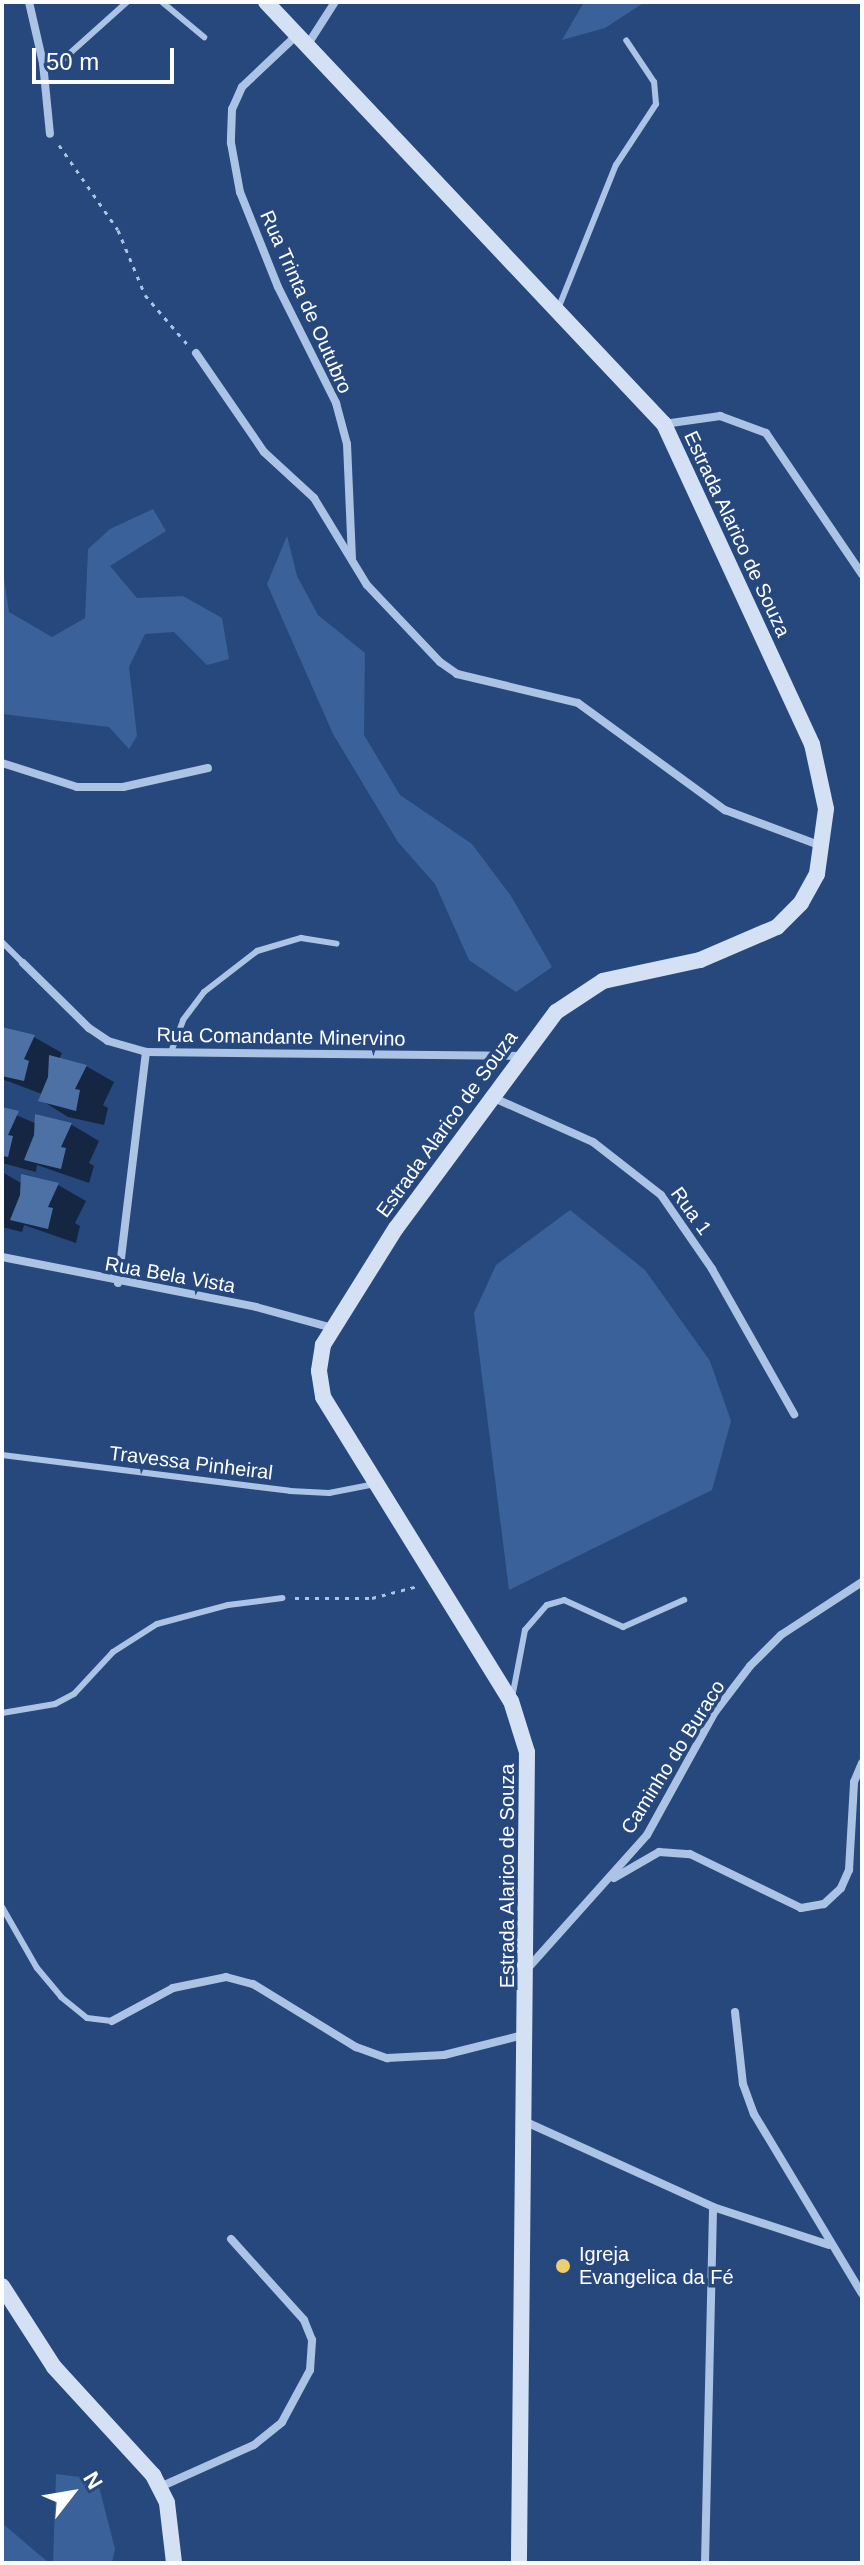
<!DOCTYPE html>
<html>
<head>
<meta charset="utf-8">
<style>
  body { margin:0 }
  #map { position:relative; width:864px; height:2565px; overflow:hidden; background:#26487c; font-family:Arial,sans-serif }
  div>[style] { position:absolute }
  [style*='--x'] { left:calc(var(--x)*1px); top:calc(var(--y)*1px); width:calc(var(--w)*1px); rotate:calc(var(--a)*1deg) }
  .green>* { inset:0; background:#3a619a }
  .shadow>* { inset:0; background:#0007 }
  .building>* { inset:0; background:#4e71a5 }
  .path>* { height:3px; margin-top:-1.5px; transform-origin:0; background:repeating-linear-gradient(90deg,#abc3e5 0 4px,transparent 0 10px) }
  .lane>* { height:6px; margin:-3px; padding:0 3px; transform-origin:3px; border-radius:3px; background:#abc3e5 }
  .street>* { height:8px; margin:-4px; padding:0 4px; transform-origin:4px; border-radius:4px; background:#abc3e5 }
  .secondary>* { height:16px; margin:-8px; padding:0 8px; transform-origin:8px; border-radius:8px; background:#d4e1f5 }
  .dots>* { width:22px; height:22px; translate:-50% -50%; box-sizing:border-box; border:4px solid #26487c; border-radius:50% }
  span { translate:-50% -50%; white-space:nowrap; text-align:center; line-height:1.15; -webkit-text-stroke:7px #26487c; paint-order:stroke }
  .street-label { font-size:20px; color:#fff }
  .poi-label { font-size:20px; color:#fff }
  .left { translate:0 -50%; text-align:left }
  .frame { position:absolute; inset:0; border:4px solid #fff; pointer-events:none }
  .north { position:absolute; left:32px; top:2453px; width:80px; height:80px; -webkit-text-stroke:6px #26487c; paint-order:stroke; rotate:59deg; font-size:22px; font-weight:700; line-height:32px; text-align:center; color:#fff }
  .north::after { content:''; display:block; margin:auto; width:28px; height:36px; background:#fff; clip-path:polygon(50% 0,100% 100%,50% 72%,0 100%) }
  .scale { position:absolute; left:32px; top:48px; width:142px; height:36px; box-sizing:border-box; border:4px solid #fff; border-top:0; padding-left:10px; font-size:24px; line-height:28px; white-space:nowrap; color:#fff; -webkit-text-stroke:6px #26487c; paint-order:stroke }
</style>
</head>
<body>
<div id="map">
  <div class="green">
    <i style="clip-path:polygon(584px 2px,645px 2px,605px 28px,562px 40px)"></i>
    <i style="clip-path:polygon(153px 509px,166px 531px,110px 566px,137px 598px,183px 596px,222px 618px,229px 659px,207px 665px,174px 632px,145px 634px,129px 667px,137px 736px,129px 749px,109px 727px,2px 714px,2px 564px,9px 612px,52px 637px,85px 618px,88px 549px,110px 529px)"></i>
    <i style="clip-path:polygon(287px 536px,297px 576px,318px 615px,365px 653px,364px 735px,400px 795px,472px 844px,511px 896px,552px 967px,516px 992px,469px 960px,435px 884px,398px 842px,333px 734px,267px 584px)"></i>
    <i style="clip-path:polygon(570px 1210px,645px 1270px,710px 1361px,731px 1421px,712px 1490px,509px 1590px,474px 1313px,496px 1265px)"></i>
    <i style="clip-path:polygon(56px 2474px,97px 2479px,115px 2549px,112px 2563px,53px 2563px)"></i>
    <i style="clip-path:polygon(2px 2523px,49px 2563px,2px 2563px)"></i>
  </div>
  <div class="shadow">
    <i style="clip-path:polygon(2px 1029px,34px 1037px,62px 1053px,59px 1060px,86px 1066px,114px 1082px,103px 1105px,108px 1108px,104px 1125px,68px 1117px,41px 1100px,42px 1094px,2px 1079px)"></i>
    <i style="clip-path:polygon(2px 1109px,37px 1124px,37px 1116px,72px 1125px,99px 1141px,89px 1163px,94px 1166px,89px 1183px,37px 1165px,36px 1172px,2px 1163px)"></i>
    <i style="clip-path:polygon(2px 1172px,21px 1183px,58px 1185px,86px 1201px,75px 1223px,80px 1226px,76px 1243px,24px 1225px,22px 1232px,2px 1227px)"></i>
  </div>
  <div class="building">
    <i style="clip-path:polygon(2px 1027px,35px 1035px,24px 1059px,29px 1061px,24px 1081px,2px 1076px)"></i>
    <i style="clip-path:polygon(49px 1055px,87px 1065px,75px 1089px,80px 1090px,76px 1111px,38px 1101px,48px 1077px)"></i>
    <i style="clip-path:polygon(2px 1107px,19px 1111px,8px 1135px,13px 1136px,8px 1157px,2px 1156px)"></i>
    <i style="clip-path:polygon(35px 1114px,72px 1123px,61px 1147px,66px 1148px,61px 1169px,24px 1160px,34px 1135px)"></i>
    <i style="clip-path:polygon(21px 1174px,59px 1183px,48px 1207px,53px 1208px,48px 1229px,10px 1220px,20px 1195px)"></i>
  </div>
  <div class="path">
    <i style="--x:59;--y:145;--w:103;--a:55.2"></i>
    <i style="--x:118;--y:230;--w:70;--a:67.4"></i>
    <i style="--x:145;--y:295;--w:66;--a:49.3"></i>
    <i style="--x:295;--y:1598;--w:77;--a:0"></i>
    <i style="--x:372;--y:1598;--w:48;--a:-14.6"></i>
  </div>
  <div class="lane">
    <i style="--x:162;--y:2;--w:55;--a:39.8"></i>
    <i style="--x:43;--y:63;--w:16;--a:0"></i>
    <i style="--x:59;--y:63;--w:91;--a:-41.9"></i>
    <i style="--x:558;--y:309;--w:155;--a:-68.1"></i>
    <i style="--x:616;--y:165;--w:73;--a:-56.7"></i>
    <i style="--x:656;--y:104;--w:22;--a:-95"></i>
    <i style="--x:654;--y:82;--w:50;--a:-123.7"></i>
    <i style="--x:2;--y:942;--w:30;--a:45"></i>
    <i style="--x:171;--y:1052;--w:34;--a:-69"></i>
    <i style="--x:183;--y:1020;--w:35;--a:-53"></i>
    <i style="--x:204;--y:992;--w:67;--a:-37.7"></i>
    <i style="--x:257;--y:951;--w:46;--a:-16.5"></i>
    <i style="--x:301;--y:938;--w:36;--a:9"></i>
    <i style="--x:2;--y:1455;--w:290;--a:7.1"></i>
    <i style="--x:290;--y:1491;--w:39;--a:3"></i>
    <i style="--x:329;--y:1493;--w:47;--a:-11.1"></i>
    <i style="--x:512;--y:1698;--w:69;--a:-79.2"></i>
    <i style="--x:525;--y:1630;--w:33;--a:-49"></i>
    <i style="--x:547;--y:1605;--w:18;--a:-16"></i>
    <i style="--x:564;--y:1600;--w:65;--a:24.6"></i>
    <i style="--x:623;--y:1627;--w:67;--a:-23.9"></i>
    <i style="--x:2;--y:1713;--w:54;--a:-9.6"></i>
    <i style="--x:55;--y:1704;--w:21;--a:-28"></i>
    <i style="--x:74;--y:1694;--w:57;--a:-47.1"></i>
    <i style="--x:113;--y:1652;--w:52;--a:-32.5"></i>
    <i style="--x:157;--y:1624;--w:73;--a:-15"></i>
    <i style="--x:228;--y:1605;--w:55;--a:-7.3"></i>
    <i style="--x:2;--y:1907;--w:70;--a:60.2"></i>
    <i style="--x:37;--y:1968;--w:38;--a:50"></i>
    <i style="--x:61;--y:1997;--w:33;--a:39"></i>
    <i style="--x:87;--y:2018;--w:25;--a:7"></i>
  </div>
  <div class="street">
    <i style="--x:29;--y:2;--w:63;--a:77.1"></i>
    <i style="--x:43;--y:63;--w:71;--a:84.4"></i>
    <i style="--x:298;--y:34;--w:77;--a:136.6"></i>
    <i style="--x:242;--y:87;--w:24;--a:114"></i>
    <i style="--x:232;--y:109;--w:34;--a:92"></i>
    <i style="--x:231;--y:143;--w:50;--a:79.6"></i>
    <i style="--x:240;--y:192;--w:102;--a:68.2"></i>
    <i style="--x:278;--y:287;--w:130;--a:63.4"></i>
    <i style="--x:336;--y:403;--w:42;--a:75"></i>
    <i style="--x:347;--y:444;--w:115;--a:87.5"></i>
    <i style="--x:308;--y:44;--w:50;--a:-57.3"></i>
    <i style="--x:196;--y:353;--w:120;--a:55.5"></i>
    <i style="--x:264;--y:452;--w:68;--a:42.6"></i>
    <i style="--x:314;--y:498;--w:102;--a:58.7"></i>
    <i style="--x:367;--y:585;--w:106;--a:46.5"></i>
    <i style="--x:440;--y:662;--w:21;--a:35"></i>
    <i style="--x:457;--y:674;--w:124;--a:13.5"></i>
    <i style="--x:578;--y:703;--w:182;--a:36.1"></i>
    <i style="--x:725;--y:810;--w:103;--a:20.4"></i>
    <i style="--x:664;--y:424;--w:57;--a:-8.1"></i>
    <i style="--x:720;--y:416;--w:49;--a:20.3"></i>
    <i style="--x:766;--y:433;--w:171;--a:55.8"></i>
    <i style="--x:2;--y:763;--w:79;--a:17.7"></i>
    <i style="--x:77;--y:787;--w:46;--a:0"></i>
    <i style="--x:123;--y:787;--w:87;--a:-12.6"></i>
    <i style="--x:23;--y:963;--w:93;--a:44.6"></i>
    <i style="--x:89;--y:1028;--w:23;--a:34"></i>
    <i style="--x:108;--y:1041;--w:40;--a:16"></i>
    <i style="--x:146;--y:1052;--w:376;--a:0.6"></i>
    <i style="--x:494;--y:1098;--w:108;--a:24"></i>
    <i style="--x:593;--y:1142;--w:86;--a:37.9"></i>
    <i style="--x:661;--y:1195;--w:90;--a:55.4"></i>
    <i style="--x:712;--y:1269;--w:167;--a:60.5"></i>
    <i style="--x:2;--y:1257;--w:259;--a:11.1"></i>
    <i style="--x:256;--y:1307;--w:79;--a:15.4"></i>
    <i style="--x:118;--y:1283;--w:233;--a:-83.1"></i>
    <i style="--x:614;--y:1878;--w:52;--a:-30"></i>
    <i style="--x:659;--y:1852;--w:31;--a:4"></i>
    <i style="--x:690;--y:1854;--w:123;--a:25.9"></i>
    <i style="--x:801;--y:1908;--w:23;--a:-10"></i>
    <i style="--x:824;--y:1904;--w:23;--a:-43"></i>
    <i style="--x:841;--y:1888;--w:20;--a:-66"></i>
    <i style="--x:849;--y:1870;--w:88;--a:-86.7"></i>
    <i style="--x:854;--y:1782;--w:21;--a:-67"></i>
    <i style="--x:528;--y:1968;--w:178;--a:-48.2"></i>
    <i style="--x:647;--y:1835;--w:141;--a:-61.1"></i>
    <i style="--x:715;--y:1712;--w:58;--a:-52.7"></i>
    <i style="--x:750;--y:1666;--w:44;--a:-45"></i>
    <i style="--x:781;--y:1635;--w:97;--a:-33.2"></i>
    <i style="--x:735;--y:2012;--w:72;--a:83.7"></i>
    <i style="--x:743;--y:2084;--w:32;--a:70"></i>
    <i style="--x:754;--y:2114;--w:210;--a:59"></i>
    <i style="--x:112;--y:2021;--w:69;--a:-28.4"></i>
    <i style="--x:173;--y:1988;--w:54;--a:-11.7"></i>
    <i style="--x:226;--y:1977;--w:28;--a:15"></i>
    <i style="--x:253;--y:1984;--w:121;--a:31.5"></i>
    <i style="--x:356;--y:2047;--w:33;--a:20"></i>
    <i style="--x:387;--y:2058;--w:57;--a:-3"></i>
    <i style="--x:444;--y:2055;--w:86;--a:-14.2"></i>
    <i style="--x:526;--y:2122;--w:205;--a:24.4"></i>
    <i style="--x:713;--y:2207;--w:122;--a:18.1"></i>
    <i style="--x:160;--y:2487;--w:103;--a:-24.1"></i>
    <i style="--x:254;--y:2445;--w:36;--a:-39"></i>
    <i style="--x:282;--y:2422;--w:59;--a:-61.7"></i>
    <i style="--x:310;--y:2370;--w:30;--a:-86"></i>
    <i style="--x:312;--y:2340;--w:22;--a:-112"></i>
    <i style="--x:304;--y:2320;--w:109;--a:-132"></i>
    <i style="--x:705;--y:2563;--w:356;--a:-88.7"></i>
  </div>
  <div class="secondary">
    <i style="--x:266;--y:2;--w:580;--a:46.68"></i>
    <i style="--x:664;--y:424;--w:353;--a:65.2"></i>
    <i style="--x:812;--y:744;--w:66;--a:77.8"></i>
    <i style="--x:826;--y:809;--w:66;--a:97.9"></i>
    <i style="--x:817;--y:874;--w:33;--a:119"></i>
    <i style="--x:801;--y:903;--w:34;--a:135"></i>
    <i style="--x:777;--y:927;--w:84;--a:156.8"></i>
    <i style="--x:700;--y:960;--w:99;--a:167.8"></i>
    <i style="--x:603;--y:981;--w:56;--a:146.6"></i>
    <i style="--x:556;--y:1012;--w:269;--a:126.5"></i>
    <i style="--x:396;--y:1228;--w:138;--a:122"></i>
    <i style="--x:323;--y:1345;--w:26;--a:99"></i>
    <i style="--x:319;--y:1371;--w:26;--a:81"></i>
    <i style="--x:323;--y:1397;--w:357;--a:58.3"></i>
    <i style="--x:511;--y:1701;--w:53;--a:72.6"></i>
    <i style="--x:527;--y:1752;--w:811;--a:90.57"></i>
    <i style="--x:2;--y:2286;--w:96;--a:57.3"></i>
    <i style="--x:54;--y:2367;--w:147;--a:47.5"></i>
    <i style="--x:153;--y:2475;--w:31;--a:63"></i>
    <i style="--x:167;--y:2503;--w:60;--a:83.3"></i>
  </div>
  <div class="dots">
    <i style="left:563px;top:2266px;background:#edce70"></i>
  </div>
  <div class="street-label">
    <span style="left:306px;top:302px;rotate:66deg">Rua Trinta de Outubro</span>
    <span style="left:737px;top:534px;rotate:65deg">Estrada Alarico de Souza</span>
    <span style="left:281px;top:1037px;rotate:1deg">Rua Comandante Minervino</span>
    <span style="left:447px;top:1124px;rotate:-54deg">Estrada Alarico de Souza</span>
    <span style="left:691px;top:1211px;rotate:54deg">Rua 1</span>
    <span style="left:170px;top:1275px;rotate:10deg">Rua Bela Vista</span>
    <span style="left:191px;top:1463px;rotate:7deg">Travessa Pinheiral</span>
    <span style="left:673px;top:1757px;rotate:-58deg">Caminho do Buraco</span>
    <span style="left:507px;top:1876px;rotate:-90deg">Estrada Alarico de Souza</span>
  </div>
  <div class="poi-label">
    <span class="left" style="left:579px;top:2266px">Igreja<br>Evangelica da Fé</span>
  </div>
  <div class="frame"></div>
  <div class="north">N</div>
  <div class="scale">50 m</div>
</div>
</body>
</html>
